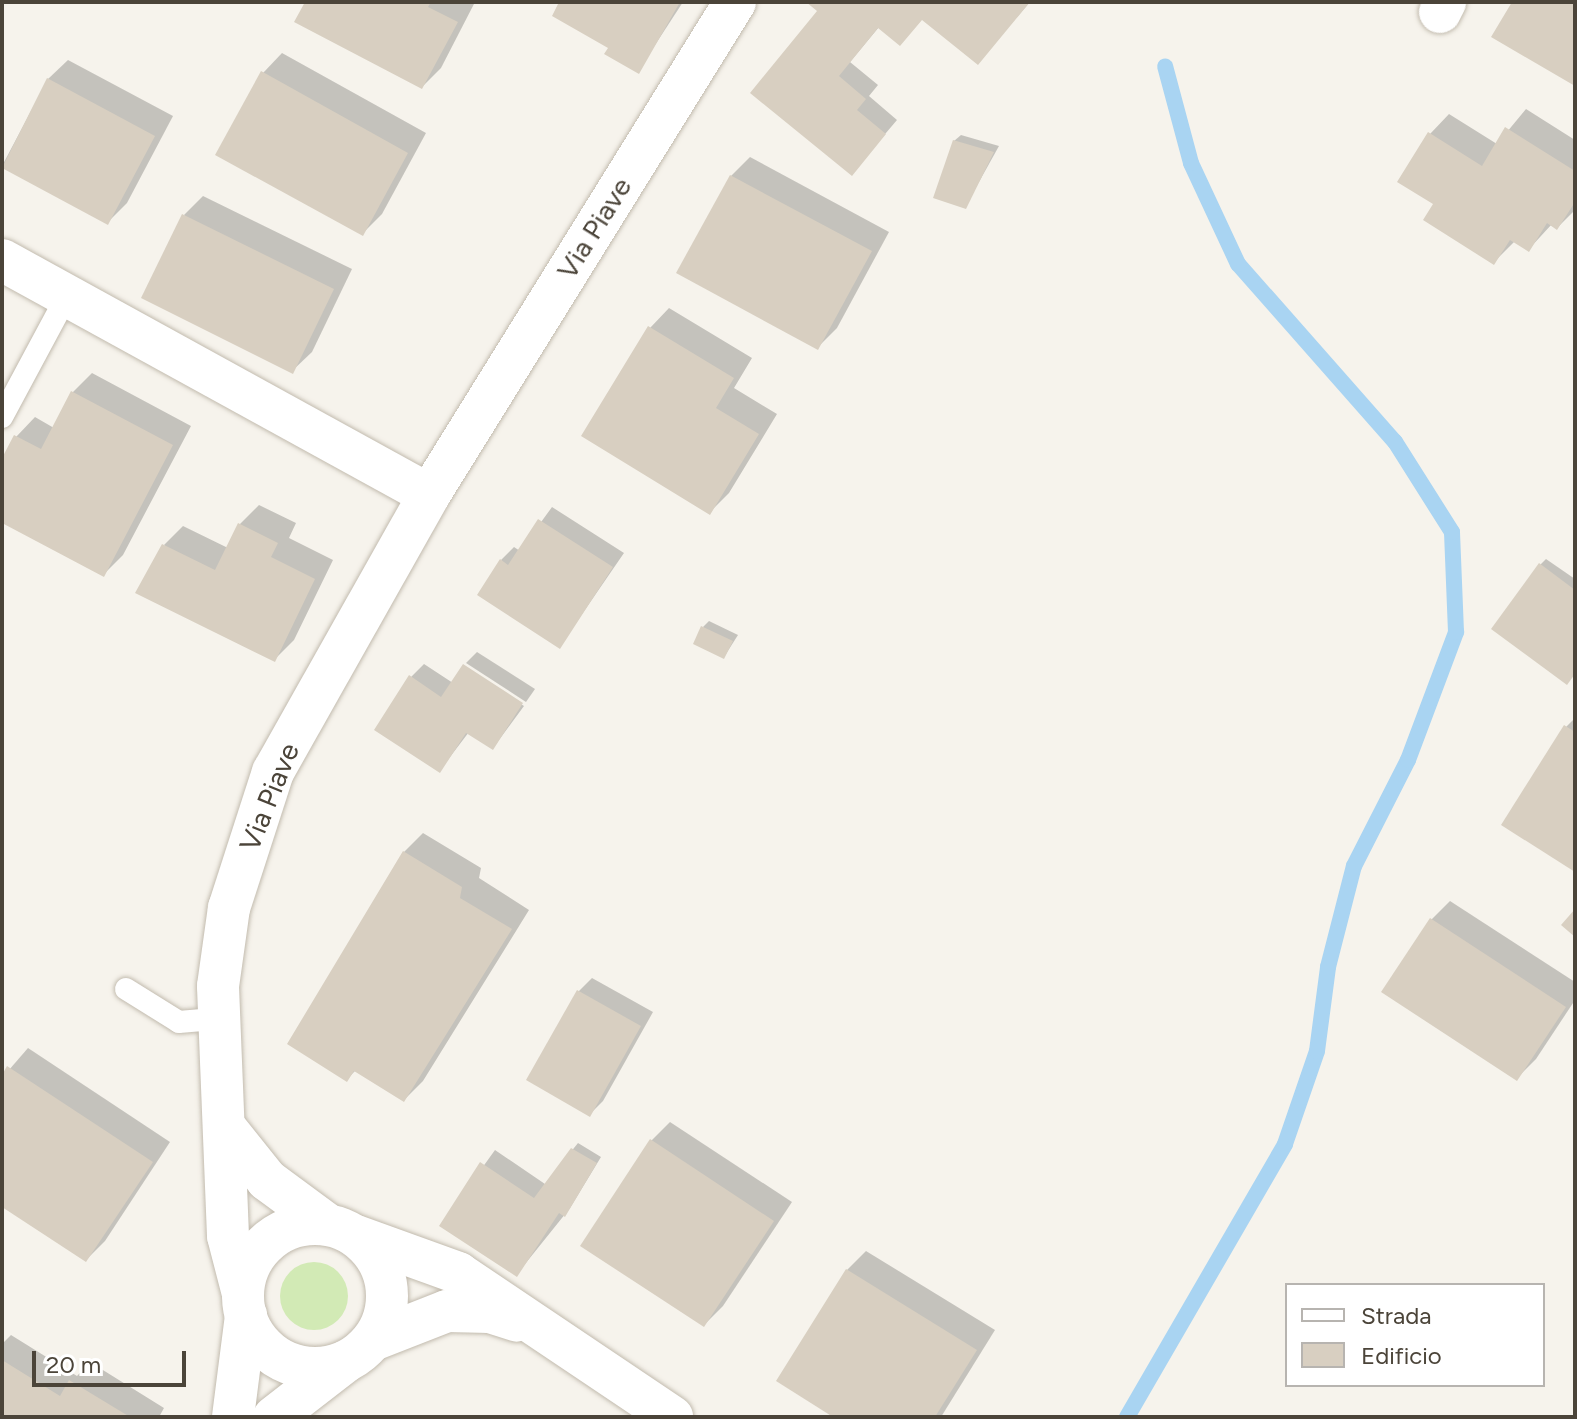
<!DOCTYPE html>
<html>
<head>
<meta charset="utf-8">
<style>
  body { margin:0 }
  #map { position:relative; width:1577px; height:1419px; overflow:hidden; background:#f6f3ec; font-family:Figtree,sans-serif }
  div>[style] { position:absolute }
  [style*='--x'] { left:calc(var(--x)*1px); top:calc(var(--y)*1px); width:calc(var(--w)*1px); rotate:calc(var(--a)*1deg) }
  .green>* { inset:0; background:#d2eab5 }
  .round { border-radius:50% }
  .shadow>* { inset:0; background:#0003 }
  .stream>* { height:16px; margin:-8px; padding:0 8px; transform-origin:8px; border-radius:8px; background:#a9d4f2 }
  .building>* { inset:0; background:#d8cfc1 }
  .roads { filter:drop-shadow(0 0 2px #c2bbae) drop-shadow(0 0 2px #c2bbae) }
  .lane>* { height:22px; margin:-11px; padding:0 11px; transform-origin:11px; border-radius:11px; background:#fff }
  .street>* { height:42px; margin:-21px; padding:0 21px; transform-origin:21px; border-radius:21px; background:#fff }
  .street>.ring { margin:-21px; padding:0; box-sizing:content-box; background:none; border:42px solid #fff; border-radius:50% }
  span { translate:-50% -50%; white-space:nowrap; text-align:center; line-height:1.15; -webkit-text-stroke:6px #fff; paint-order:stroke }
  .street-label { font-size:28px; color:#4b4439 }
  .frame { position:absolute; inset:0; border:4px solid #4b4439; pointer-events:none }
  .legend { position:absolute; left:1285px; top:1283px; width:260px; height:104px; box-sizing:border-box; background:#fff; border:2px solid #b7b4b0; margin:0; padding:10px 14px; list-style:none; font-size:24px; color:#4b4439 }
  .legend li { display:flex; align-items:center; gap:16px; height:40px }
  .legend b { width:40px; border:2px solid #b7b4b0 }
  .scale { position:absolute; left:32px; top:1351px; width:154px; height:36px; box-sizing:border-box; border:4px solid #4b4439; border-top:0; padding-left:10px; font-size:24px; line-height:28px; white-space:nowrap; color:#4b4439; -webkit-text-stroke:6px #fff; paint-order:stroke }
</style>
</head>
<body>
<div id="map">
  <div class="green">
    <i class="round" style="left:280px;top:1262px;width:68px;height:68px"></i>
  </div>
  <div class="shadow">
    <i style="clip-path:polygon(307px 2px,475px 2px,441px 68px,422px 87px)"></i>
    <i style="clip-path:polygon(562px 2px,683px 2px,638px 71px)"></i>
    <i style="clip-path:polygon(809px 2px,1030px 2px,978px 62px,923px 18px,900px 44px,879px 27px,850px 62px,878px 85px,869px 96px,897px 120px,852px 173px,820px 11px)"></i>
    <i style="clip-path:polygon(282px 53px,426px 133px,382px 214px,363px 233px,263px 73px)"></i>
    <i style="clip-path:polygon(68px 60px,173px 116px,127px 203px,108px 222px,2px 166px,48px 79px)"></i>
    <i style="clip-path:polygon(1526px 109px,1575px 140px,1575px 210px,1557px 228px,1552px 224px,1529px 249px,1515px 241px,1494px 262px,1436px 203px,1430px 134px,1449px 114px,1497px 144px)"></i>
    <i style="clip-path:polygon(961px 135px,999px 146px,965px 207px,954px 141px)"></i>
    <i style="clip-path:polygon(750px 157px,889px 232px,837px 328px,818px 347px,731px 176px)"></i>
    <i style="clip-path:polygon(203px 196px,352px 269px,312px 352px,292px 371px,184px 215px)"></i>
    <i style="clip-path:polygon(669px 308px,752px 358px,734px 388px,777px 414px,729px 493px,710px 512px,650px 328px)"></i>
    <i style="clip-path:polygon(92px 373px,191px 426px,123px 555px,104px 574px,2px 520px,2px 462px,16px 437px,35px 417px,54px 428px,73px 392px)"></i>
    <i style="clip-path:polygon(259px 505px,296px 523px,289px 538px,333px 560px,294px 640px,275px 659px,164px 545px,183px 526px,228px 548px,240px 524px)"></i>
    <i style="clip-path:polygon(552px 507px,624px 553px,560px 646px,501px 560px,514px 547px,520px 551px)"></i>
    <i style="clip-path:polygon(1546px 559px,1575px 579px,1575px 673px,1540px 565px)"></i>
    <i style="clip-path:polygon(709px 621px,738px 635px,724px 657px,703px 627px)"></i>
    <i style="clip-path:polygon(477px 652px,535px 689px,526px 702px,466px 663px)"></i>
    <i style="clip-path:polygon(424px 664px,453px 683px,464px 667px,524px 706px,493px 748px,469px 732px,440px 770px,411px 677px)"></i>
    <i style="clip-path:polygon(1575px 718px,1575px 870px,1566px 727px)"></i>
    <i style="clip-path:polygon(423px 833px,481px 868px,479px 878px,529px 910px,423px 1081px,404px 1100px,356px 1070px,347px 1079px,404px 852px)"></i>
    <i style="clip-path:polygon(1450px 901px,1575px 982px,1575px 1000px,1536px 1059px,1517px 1078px,1431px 920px)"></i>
    <i style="clip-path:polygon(592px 978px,653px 1012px,603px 1101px,590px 1114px,529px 1080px,579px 991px)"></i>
    <i style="clip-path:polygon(28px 1048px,170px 1142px,105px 1241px,86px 1260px,2px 1204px,2px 1078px)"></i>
    <i style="clip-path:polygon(670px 1122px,792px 1202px,723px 1306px,704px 1325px,651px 1141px)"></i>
    <i style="clip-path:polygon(578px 1143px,601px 1157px,570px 1208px,517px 1274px,441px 1225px,495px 1150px,545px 1184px)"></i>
    <i style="clip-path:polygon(866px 1251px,995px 1330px,941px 1417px,837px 1417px,847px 1270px)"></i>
    <i style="clip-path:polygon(11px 1335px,77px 1376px,90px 1362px,164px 1408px,159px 1417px,2px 1417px,2px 1344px)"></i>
  </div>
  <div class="stream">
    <i style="--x:1127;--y:1417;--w:315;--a:-59.9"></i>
    <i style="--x:1285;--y:1144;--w:98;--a:-71"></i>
    <i style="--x:1317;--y:1051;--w:85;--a:-82.5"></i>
    <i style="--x:1328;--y:967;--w:104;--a:-75.6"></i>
    <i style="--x:1354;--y:866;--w:119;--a:-63"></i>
    <i style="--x:1408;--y:760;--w:137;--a:-69.4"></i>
    <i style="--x:1456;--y:632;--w:100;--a:-92.3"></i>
    <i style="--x:1452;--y:532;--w:107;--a:-122.3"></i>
    <i style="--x:1395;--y:442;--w:237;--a:-131.4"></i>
    <i style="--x:1238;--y:264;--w:111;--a:-115"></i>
    <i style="--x:1191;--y:163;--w:100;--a:-105"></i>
  </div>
  <div class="building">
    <i style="clip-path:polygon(305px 2px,431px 2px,428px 7px,458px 22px,422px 89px,294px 22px)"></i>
    <i style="clip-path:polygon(559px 2px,680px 2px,639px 74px,604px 54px,608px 48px,552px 16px)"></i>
    <i style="clip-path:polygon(806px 2px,1030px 2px,978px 65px,922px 20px,900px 46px,878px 28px,839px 76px,866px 99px,857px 110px,886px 134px,852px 176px,750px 93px,817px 11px)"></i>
    <i style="clip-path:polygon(1512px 2px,1575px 2px,1575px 86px,1491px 37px)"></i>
    <i style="clip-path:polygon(261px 71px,408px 153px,363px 236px,215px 155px)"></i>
    <i style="clip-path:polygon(47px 78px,155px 136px,108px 225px,2px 168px)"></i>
    <i style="clip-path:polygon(1505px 127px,1575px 171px,1575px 202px,1557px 230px,1547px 223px,1529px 252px,1510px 240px,1494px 265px,1423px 220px,1433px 204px,1397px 182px,1428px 132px,1482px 166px)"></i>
    <i style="clip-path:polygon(953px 140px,994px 152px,966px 209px,933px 198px)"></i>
    <i style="clip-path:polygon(730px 175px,872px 251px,818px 350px,676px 273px)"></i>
    <i style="clip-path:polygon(182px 214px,334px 289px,293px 374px,141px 298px)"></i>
    <i style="clip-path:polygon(648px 326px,734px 378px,716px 408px,759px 434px,710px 515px,581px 436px)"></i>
    <i style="clip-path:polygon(71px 391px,173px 445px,104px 577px,2px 523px,2px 458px,14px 435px,41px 449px)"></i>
    <i style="clip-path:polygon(538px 519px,613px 567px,560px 649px,477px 595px,500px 559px,508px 565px)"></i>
    <i style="clip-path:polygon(238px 523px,278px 543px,271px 557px,315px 579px,275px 662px,135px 593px,162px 544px,215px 570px)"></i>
    <i style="clip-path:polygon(1539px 563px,1575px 590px,1575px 674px,1567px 685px,1491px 629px)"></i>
    <i style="clip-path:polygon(701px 626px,733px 641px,724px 659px,693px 644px)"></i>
    <i style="clip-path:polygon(463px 664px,523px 703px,493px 750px,466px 733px,440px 773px,374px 730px,409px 675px,441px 697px)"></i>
    <i style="clip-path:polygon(1564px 725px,1575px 732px,1575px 872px,1501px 825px)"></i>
    <i style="clip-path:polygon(403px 851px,462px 887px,460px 898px,512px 929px,404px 1102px,354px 1071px,347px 1082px,287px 1044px)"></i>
    <i style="clip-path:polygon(1575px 909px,1575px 937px,1561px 925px)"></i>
    <i style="clip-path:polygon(1430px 918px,1566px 1007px,1517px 1081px,1381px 992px)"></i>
    <i style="clip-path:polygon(577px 990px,641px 1026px,590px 1117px,526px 1080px)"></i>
    <i style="clip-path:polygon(7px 1066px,153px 1162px,86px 1262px,2px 1207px,2px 1075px)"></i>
    <i style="clip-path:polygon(650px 1139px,774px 1221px,704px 1327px,580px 1246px)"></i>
    <i style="clip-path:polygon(571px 1148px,597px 1163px,565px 1217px,559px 1213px,517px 1277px,439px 1226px,480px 1162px,534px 1198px)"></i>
    <i style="clip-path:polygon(846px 1269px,977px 1350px,935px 1417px,833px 1417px,776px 1381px)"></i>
    <i style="clip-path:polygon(2px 1360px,60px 1396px,69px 1380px,130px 1417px,2px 1417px)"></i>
  </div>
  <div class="roads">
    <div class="lane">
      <i style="--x:2;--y:417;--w:137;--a:-61.8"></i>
      <i style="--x:126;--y:989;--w:62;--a:31.9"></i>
      <i style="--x:179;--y:1022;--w:38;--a:-5"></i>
    </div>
    <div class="street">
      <i style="--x:1440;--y:12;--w:11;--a:-63"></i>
      <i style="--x:2;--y:260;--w:487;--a:28.8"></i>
      <i style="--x:227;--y:1130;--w:64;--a:51.3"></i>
      <i style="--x:267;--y:1180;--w:74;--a:36.3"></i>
      <i class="ring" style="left:243px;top:1224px;width:102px;height:102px"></i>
      <i style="--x:356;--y:1236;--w:109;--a:19.9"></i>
      <i style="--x:458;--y:1273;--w:258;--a:33.9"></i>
      <i style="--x:243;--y:1294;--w:60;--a:-104.5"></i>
      <i style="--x:228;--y:1236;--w:250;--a:-92.3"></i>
      <i style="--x:218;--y:986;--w:79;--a:-82"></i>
      <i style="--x:229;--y:908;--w:143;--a:-72.1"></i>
      <i style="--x:273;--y:772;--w:318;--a:-60.6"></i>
      <i style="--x:429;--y:495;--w:580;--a:-58.17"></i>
      <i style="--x:373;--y:1340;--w:79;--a:-21.4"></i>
      <i style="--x:447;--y:1311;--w:43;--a:1.3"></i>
      <i style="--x:490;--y:1312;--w:28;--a:18"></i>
      <i style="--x:233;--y:1417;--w:103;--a:-82.7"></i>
      <i style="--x:274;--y:1417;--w:90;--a:-37.8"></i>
    </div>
  </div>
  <div class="street-label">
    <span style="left:594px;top:228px;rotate:-58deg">Via Piave</span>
    <span style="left:269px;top:797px;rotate:-68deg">Via Piave</span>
  </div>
  <div class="frame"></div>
  <ul class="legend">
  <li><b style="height:10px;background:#fff"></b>Strada</li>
  <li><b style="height:22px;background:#d8cfc1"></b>Edificio</li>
  </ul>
  <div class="scale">20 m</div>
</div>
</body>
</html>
